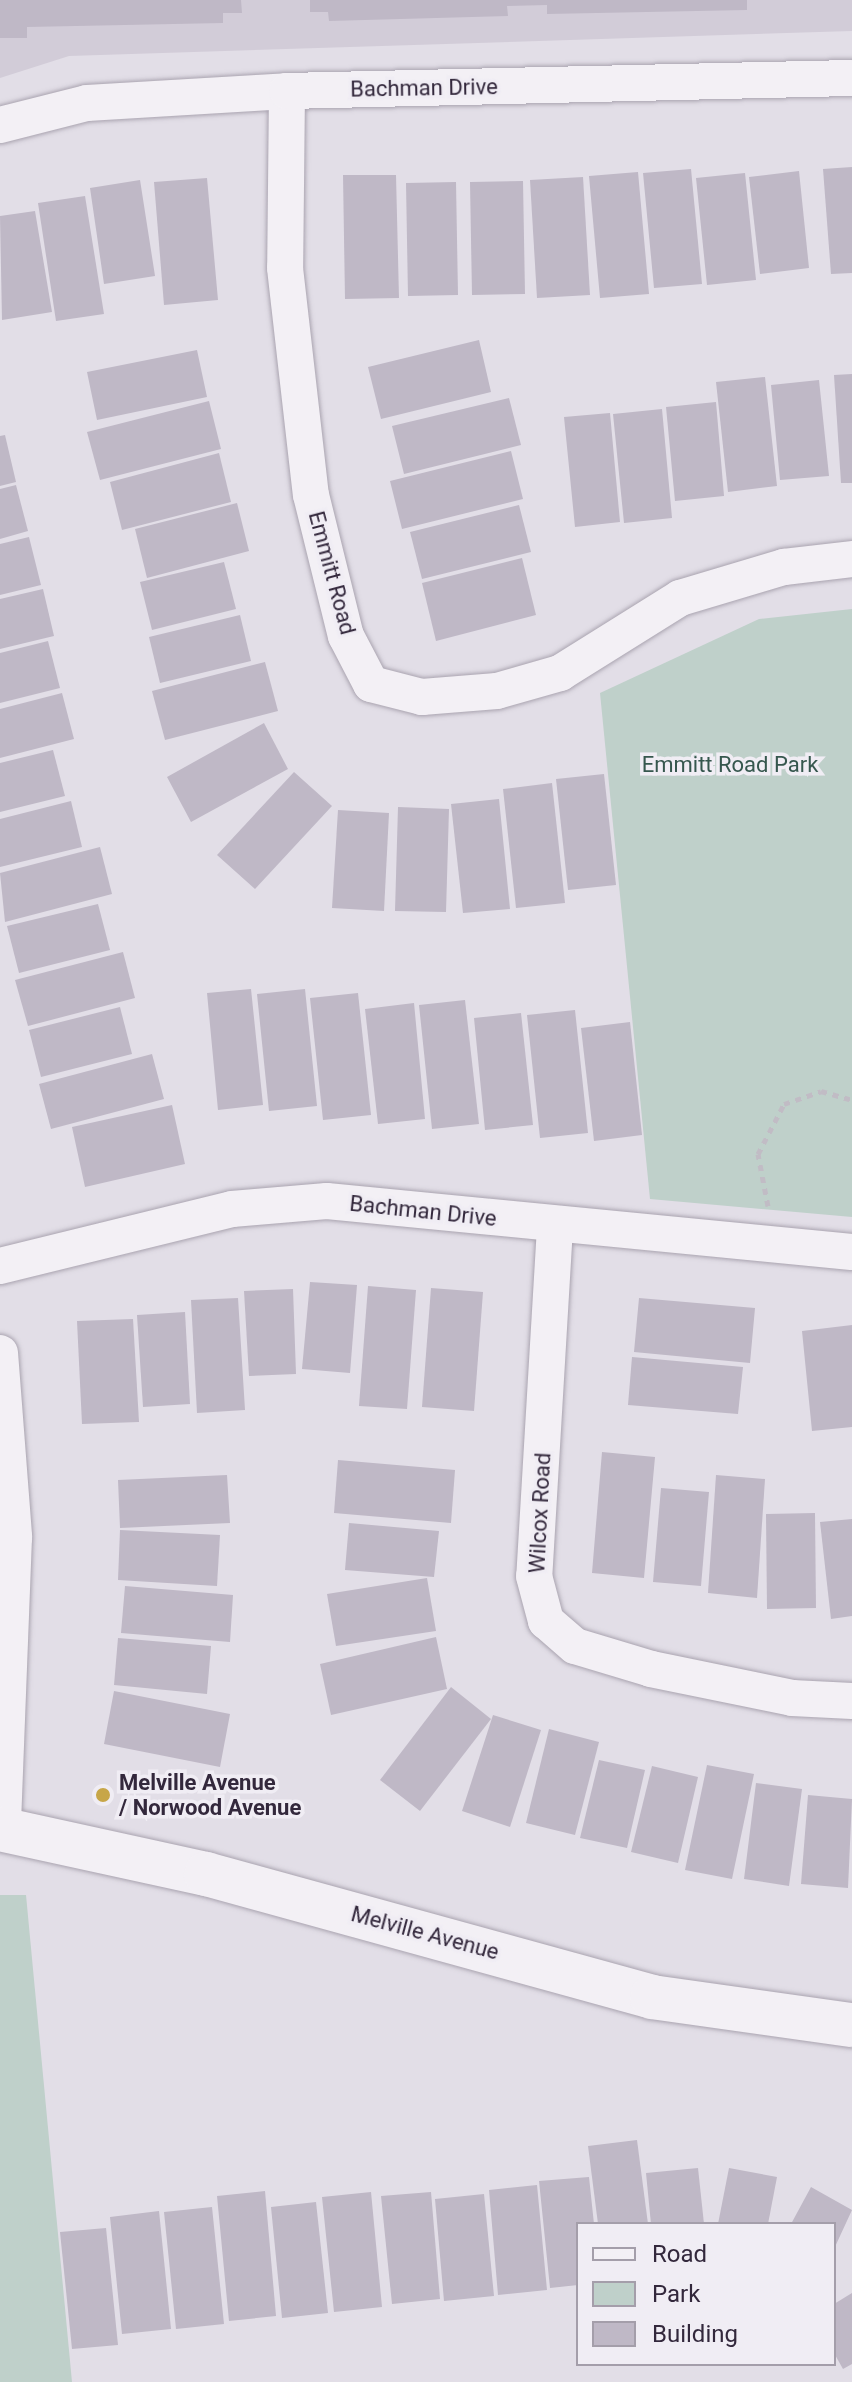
<!DOCTYPE html>
<html>
<head>
<meta charset="utf-8">
<style>
  body { margin:0 }
  #map { position:relative; width:852px; height:2382px; overflow:hidden; background:#e2dee7; font-family:Roboto,sans-serif }
  div>[style] { position:absolute }
  [style*='--x'] { left:calc(var(--x)*1px); top:calc(var(--y)*1px); width:calc(var(--w)*1px); rotate:calc(var(--a)*1deg) }
  .built>* { inset:0; background:#d2ccd8 }
  .green>* { inset:0; background:#bfd0ca }
  .building>* { inset:0; background:#bfb8c6 }
  .path>* { height:5px; margin-top:-2.5px; transform-origin:0; background:repeating-linear-gradient(90deg,#c1bcc5 0 6px,transparent 0 12px) }
  .roads { filter:drop-shadow(0 0 2px #aaa4b0) drop-shadow(0 0 2px #aaa4b0) }
  .minor>* { height:36px; margin:-18px; padding:0 18px; transform-origin:18px; border-radius:18px; background:#f3f0f5 }
  .tertiary>* { height:44px; margin:-22px; padding:0 22px; transform-origin:22px; border-radius:22px; background:#f3f0f5 }
  .dots>* { width:22px; height:22px; translate:-50% -50%; box-sizing:border-box; border:4px solid #f0edf4; border-radius:50% }
  span { translate:-50% -50%; white-space:nowrap; text-align:center; line-height:1.15; -webkit-text-stroke:7px #f0edf4; paint-order:stroke }
  .street-label { font-size:22px; color:#33283c }
  .park-label { font-size:22px; color:#36574e }
  .poi-label { font-size:22px; color:#33283c; font-weight:700 }
  .left { translate:0 -50%; text-align:left }
  .legend { position:absolute; left:576px; top:2222px; width:260px; height:144px; box-sizing:border-box; background:#f0edf4; border:2px solid #a49eaa; margin:0; padding:10px 14px; list-style:none; font-size:24px; color:#33283c }
  .legend li { display:flex; align-items:center; gap:16px; height:40px }
  .legend b { width:40px; border:2px solid #a49eaa }
</style>
</head>
<body>
<div id="map">
  <div class="built">
    <i style="clip-path:polygon(0 0,852px 0,852px 31px,69px 56px,0 78px)"></i>
  </div>
  <div class="green">
    <i style="clip-path:polygon(852px 609px,852px 1217px,650px 1199px,600px 693px,759px 619px)"></i>
    <i style="clip-path:polygon(0 1895px,26px 1895px,72px 2382px,0 2382px)"></i>
  </div>
  <div class="building">
    <i style="clip-path:polygon(0 0,241px 0,242px 13px,223px 13px,223px 23px,27px 27px,27px 38px,0 38px)"></i>
    <i style="clip-path:polygon(310px 0,747px 0,747px 10px,547px 14px,547px 5px,507px 6px,508px 16px,329px 21px,328px 12px,310px 12px)"></i>
    <i style="clip-path:polygon(852px 167px,852px 273px,831px 274px,823px 169px)"></i>
    <i style="clip-path:polygon(691px 169px,702px 284px,654px 288px,643px 173px)"></i>
    <i style="clip-path:polygon(799px 171px,809px 268px,760px 274px,749px 177px)"></i>
    <i style="clip-path:polygon(638px 172px,649px 294px,600px 298px,589px 176px)"></i>
    <i style="clip-path:polygon(745px 173px,756px 280px,707px 285px,696px 178px)"></i>
    <i style="clip-path:polygon(343px 175px,396px 175px,399px 298px,345px 299px)"></i>
    <i style="clip-path:polygon(583px 177px,590px 295px,537px 298px,530px 180px)"></i>
    <i style="clip-path:polygon(207px 178px,218px 300px,164px 305px,154px 182px)"></i>
    <i style="clip-path:polygon(140px 180px,155px 276px,104px 284px,90px 188px)"></i>
    <i style="clip-path:polygon(523px 181px,525px 294px,472px 295px,470px 182px)"></i>
    <i style="clip-path:polygon(456px 182px,458px 295px,408px 296px,406px 183px)"></i>
    <i style="clip-path:polygon(85px 196px,104px 314px,56px 321px,38px 203px)"></i>
    <i style="clip-path:polygon(35px 211px,52px 312px,2px 320px,0 216px)"></i>
    <i style="clip-path:polygon(479px 340px,491px 392px,381px 419px,368px 367px)"></i>
    <i style="clip-path:polygon(197px 350px,207px 397px,97px 420px,87px 372px)"></i>
    <i style="clip-path:polygon(852px 374px,852px 483px,841px 483px,834px 375px)"></i>
    <i style="clip-path:polygon(765px 377px,777px 486px,728px 492px,716px 382px)"></i>
    <i style="clip-path:polygon(819px 380px,829px 476px,780px 480px,771px 385px)"></i>
    <i style="clip-path:polygon(509px 398px,521px 445px,404px 474px,392px 426px)"></i>
    <i style="clip-path:polygon(209px 401px,221px 449px,100px 480px,87px 432px)"></i>
    <i style="clip-path:polygon(716px 402px,724px 496px,675px 501px,666px 407px)"></i>
    <i style="clip-path:polygon(662px 409px,672px 518px,624px 523px,613px 414px)"></i>
    <i style="clip-path:polygon(610px 413px,620px 522px,575px 527px,564px 417px)"></i>
    <i style="clip-path:polygon(5px 435px,16px 482px,0 486px,0 436px)"></i>
    <i style="clip-path:polygon(511px 451px,523px 499px,402px 529px,390px 481px)"></i>
    <i style="clip-path:polygon(219px 453px,231px 502px,122px 530px,110px 482px)"></i>
    <i style="clip-path:polygon(16px 485px,28px 531px,0 539px,0 489px)"></i>
    <i style="clip-path:polygon(237px 503px,249px 551px,147px 578px,135px 529px)"></i>
    <i style="clip-path:polygon(519px 505px,531px 552px,422px 579px,410px 532px)"></i>
    <i style="clip-path:polygon(29px 537px,41px 585px,0 595px,0 544px)"></i>
    <i style="clip-path:polygon(522px 558px,536px 615px,436px 641px,422px 583px)"></i>
    <i style="clip-path:polygon(224px 562px,236px 609px,152px 630px,140px 582px)"></i>
    <i style="clip-path:polygon(43px 589px,54px 636px,0 649px,0 599px)"></i>
    <i style="clip-path:polygon(240px 615px,251px 661px,160px 683px,149px 637px)"></i>
    <i style="clip-path:polygon(48px 641px,60px 688px,0 703px,0 653px)"></i>
    <i style="clip-path:polygon(265px 662px,278px 711px,165px 740px,152px 691px)"></i>
    <i style="clip-path:polygon(62px 693px,74px 739px,0 758px,0 709px)"></i>
    <i style="clip-path:polygon(264px 723px,288px 769px,191px 822px,167px 777px)"></i>
    <i style="clip-path:polygon(53px 750px,65px 796px,0 812px,0 763px)"></i>
    <i style="clip-path:polygon(294px 772px,332px 806px,255px 889px,217px 855px)"></i>
    <i style="clip-path:polygon(604px 774px,616px 885px,568px 890px,556px 779px)"></i>
    <i style="clip-path:polygon(552px 783px,565px 903px,516px 908px,503px 789px)"></i>
    <i style="clip-path:polygon(499px 799px,510px 909px,463px 913px,451px 804px)"></i>
    <i style="clip-path:polygon(71px 801px,82px 847px,0 867px,0 819px)"></i>
    <i style="clip-path:polygon(398px 807px,449px 809px,446px 912px,395px 911px)"></i>
    <i style="clip-path:polygon(338px 810px,389px 813px,384px 911px,332px 908px)"></i>
    <i style="clip-path:polygon(100px 847px,112px 894px,5px 922px,0 873px)"></i>
    <i style="clip-path:polygon(98px 904px,110px 950px,19px 973px,7px 926px)"></i>
    <i style="clip-path:polygon(123px 952px,135px 998px,28px 1026px,15px 980px)"></i>
    <i style="clip-path:polygon(251px 989px,263px 1105px,218px 1110px,207px 993px)"></i>
    <i style="clip-path:polygon(305px 989px,317px 1106px,269px 1111px,257px 994px)"></i>
    <i style="clip-path:polygon(358px 993px,371px 1115px,323px 1120px,310px 998px)"></i>
    <i style="clip-path:polygon(465px 1000px,479px 1124px,432px 1129px,419px 1005px)"></i>
    <i style="clip-path:polygon(414px 1003px,425px 1119px,378px 1124px,365px 1009px)"></i>
    <i style="clip-path:polygon(120px 1007px,132px 1054px,41px 1077px,29px 1030px)"></i>
    <i style="clip-path:polygon(575px 1010px,588px 1133px,540px 1138px,527px 1015px)"></i>
    <i style="clip-path:polygon(521px 1013px,533px 1125px,485px 1130px,474px 1018px)"></i>
    <i style="clip-path:polygon(630px 1022px,642px 1135px,594px 1141px,581px 1028px)"></i>
    <i style="clip-path:polygon(152px 1054px,164px 1099px,51px 1129px,39px 1084px)"></i>
    <i style="clip-path:polygon(172px 1105px,185px 1164px,85px 1187px,72px 1127px)"></i>
    <i style="clip-path:polygon(310px 1282px,357px 1285px,350px 1373px,302px 1369px)"></i>
    <i style="clip-path:polygon(368px 1286px,416px 1290px,407px 1409px,359px 1406px)"></i>
    <i style="clip-path:polygon(431px 1288px,483px 1292px,474px 1411px,422px 1407px)"></i>
    <i style="clip-path:polygon(293px 1289px,296px 1374px,249px 1376px,244px 1291px)"></i>
    <i style="clip-path:polygon(238px 1298px,245px 1410px,197px 1413px,191px 1300px)"></i>
    <i style="clip-path:polygon(639px 1298px,755px 1308px,750px 1363px,634px 1352px)"></i>
    <i style="clip-path:polygon(185px 1312px,190px 1404px,143px 1407px,137px 1315px)"></i>
    <i style="clip-path:polygon(133px 1319px,139px 1422px,82px 1424px,77px 1321px)"></i>
    <i style="clip-path:polygon(852px 1325px,852px 1427px,812px 1431px,802px 1331px)"></i>
    <i style="clip-path:polygon(632px 1357px,743px 1367px,738px 1414px,628px 1405px)"></i>
    <i style="clip-path:polygon(602px 1452px,655px 1457px,644px 1578px,592px 1573px)"></i>
    <i style="clip-path:polygon(338px 1460px,455px 1470px,451px 1523px,334px 1513px)"></i>
    <i style="clip-path:polygon(227px 1475px,230px 1523px,120px 1528px,118px 1480px)"></i>
    <i style="clip-path:polygon(716px 1475px,765px 1479px,757px 1598px,708px 1593px)"></i>
    <i style="clip-path:polygon(661px 1488px,709px 1492px,701px 1586px,653px 1582px)"></i>
    <i style="clip-path:polygon(815px 1513px,816px 1608px,767px 1609px,766px 1514px)"></i>
    <i style="clip-path:polygon(852px 1519px,852px 1616px,831px 1619px,820px 1522px)"></i>
    <i style="clip-path:polygon(349px 1523px,439px 1531px,434px 1577px,345px 1570px)"></i>
    <i style="clip-path:polygon(120px 1530px,220px 1535px,217px 1586px,118px 1580px)"></i>
    <i style="clip-path:polygon(427px 1578px,436px 1631px,336px 1646px,327px 1594px)"></i>
    <i style="clip-path:polygon(125px 1586px,233px 1595px,230px 1642px,121px 1633px)"></i>
    <i style="clip-path:polygon(436px 1637px,447px 1689px,331px 1715px,320px 1664px)"></i>
    <i style="clip-path:polygon(118px 1638px,211px 1646px,207px 1694px,114px 1685px)"></i>
    <i style="clip-path:polygon(451px 1687px,491px 1719px,420px 1811px,380px 1780px)"></i>
    <i style="clip-path:polygon(114px 1691px,230px 1714px,220px 1767px,104px 1744px)"></i>
    <i style="clip-path:polygon(493px 1715px,541px 1730px,510px 1827px,462px 1811px)"></i>
    <i style="clip-path:polygon(549px 1729px,599px 1742px,575px 1835px,526px 1823px)"></i>
    <i style="clip-path:polygon(599px 1760px,645px 1770px,627px 1848px,580px 1838px)"></i>
    <i style="clip-path:polygon(707px 1765px,754px 1774px,732px 1879px,685px 1870px)"></i>
    <i style="clip-path:polygon(652px 1766px,698px 1777px,678px 1863px,631px 1852px)"></i>
    <i style="clip-path:polygon(756px 1783px,802px 1789px,789px 1886px,744px 1879px)"></i>
    <i style="clip-path:polygon(808px 1795px,852px 1799px,848px 1888px,801px 1884px)"></i>
    <i style="clip-path:polygon(637px 2140px,648px 2224px,598px 2224px,588px 2146px)"></i>
    <i style="clip-path:polygon(698px 2168px,704px 2224px,651px 2224px,646px 2173px)"></i>
    <i style="clip-path:polygon(729px 2168px,777px 2177px,768px 2224px,718px 2224px)"></i>
    <i style="clip-path:polygon(589px 2177px,594px 2224px,578px 2224px,578px 2285px,550px 2288px,539px 2181px)"></i>
    <i style="clip-path:polygon(537px 2185px,547px 2290px,498px 2295px,489px 2190px)"></i>
    <i style="clip-path:polygon(811px 2187px,852px 2210px,834px 2249px,834px 2224px,791px 2224px)"></i>
    <i style="clip-path:polygon(265px 2191px,276px 2316px,229px 2321px,217px 2196px)"></i>
    <i style="clip-path:polygon(371px 2192px,382px 2307px,334px 2312px,322px 2197px)"></i>
    <i style="clip-path:polygon(431px 2192px,440px 2299px,392px 2304px,381px 2196px)"></i>
    <i style="clip-path:polygon(484px 2194px,494px 2296px,444px 2301px,435px 2199px)"></i>
    <i style="clip-path:polygon(316px 2202px,328px 2313px,282px 2318px,271px 2207px)"></i>
    <i style="clip-path:polygon(212px 2207px,224px 2324px,176px 2329px,164px 2212px)"></i>
    <i style="clip-path:polygon(159px 2211px,171px 2329px,122px 2334px,110px 2217px)"></i>
    <i style="clip-path:polygon(106px 2228px,118px 2345px,72px 2349px,60px 2232px)"></i>
    <i style="clip-path:polygon(852px 2293px,852px 2364px,843px 2369px,834px 2353px,834px 2304px)"></i>
  </div>
  <div class="path">
    <i style="--x:768;--y:1206;--w:53;--a:-100.9"></i>
    <i style="--x:758;--y:1154;--w:56;--a:-62.5"></i>
    <i style="--x:784;--y:1104;--w:39;--a:-19"></i>
    <i style="--x:821;--y:1091;--w:32;--a:16"></i>
  </div>
  <div class="roads">
    <div class="minor">
      <i style="--x:287;--y:91;--w:177;--a:90.6"></i>
      <i style="--x:285;--y:268;--w:228;--a:83.5"></i>
      <i style="--x:311;--y:495;--w:145;--a:76.1"></i>
      <i style="--x:346;--y:636;--w:54;--a:62.5"></i>
      <i style="--x:371;--y:684;--w:53;--a:14.3"></i>
      <i style="--x:422;--y:697;--w:75;--a:-4.6"></i>
      <i style="--x:497;--y:691;--w:66;--a:-15.9"></i>
      <i style="--x:560;--y:673;--w:142;--a:-32"></i>
      <i style="--x:680;--y:598;--w:109;--a:-16.6"></i>
      <i style="--x:784;--y:567;--w:68;--a:-6.7"></i>
      <i style="--x:0;--y:125;--w:90;--a:-14.2"></i>
      <i style="--x:87;--y:103;--w:200;--a:-3.4"></i>
      <i style="--x:287;--y:91;--w:565;--a:-1.32"></i>
      <i style="--x:555;--y:1227;--w:350;--a:93.4"></i>
      <i style="--x:534;--y:1576;--w:47;--a:75.1"></i>
      <i style="--x:546;--y:1621;--w:38;--a:41"></i>
      <i style="--x:575;--y:1646;--w:79;--a:16.8"></i>
      <i style="--x:651;--y:1669;--w:144;--a:11.6"></i>
      <i style="--x:792;--y:1698;--w:60;--a:2.9"></i>
      <i style="--x:0;--y:1266;--w:239;--a:-13.8"></i>
      <i style="--x:232;--y:1209;--w:95;--a:-4.8"></i>
      <i style="--x:327;--y:1201;--w:527;--a:5.55"></i>
      <i style="--x:0;--y:1353;--w:185;--a:85.6"></i>
      <i style="--x:14;--y:1537;--w:292;--a:92.2"></i>
    </div>
    <div class="tertiary">
      <i style="--x:0;--y:1829;--w:211;--a:12.3"></i>
      <i style="--x:206;--y:1874;--w:463;--a:15.4"></i>
      <i style="--x:652;--y:1997;--w:202;--a:8"></i>
    </div>
  </div>
  <div class="dots">
    <i style="left:103px;top:1795px;background:#c7a648"></i>
  </div>
  <div class="street-label">
    <span style="left:424px;top:88px;rotate:-1deg">Bachman Drive</span>
    <span style="left:332px;top:573px;rotate:75deg">Emmitt Road</span>
    <span style="left:423px;top:1211px;rotate:6deg">Bachman Drive</span>
    <span style="left:540px;top:1513px;rotate:-87deg">Wilcox Road</span>
    <span style="left:425px;top:1933px;rotate:15deg">Melville Avenue</span>
  </div>
  <div class="park-label">
    <span style="left:730px;top:765px">Emmitt Road Park</span>
  </div>
  <div class="poi-label">
    <span class="left" style="left:119px;top:1795px">Melville Avenue<br>/ Norwood Avenue</span>
  </div>
  <ul class="legend">
  <li><b style="height:10px;background:#f3f0f5"></b>Road</li>
  <li><b style="height:22px;background:#bfd0ca"></b>Park</li>
  <li><b style="height:22px;background:#bfb8c6"></b>Building</li>
  </ul>
</div>
</body>
</html>
